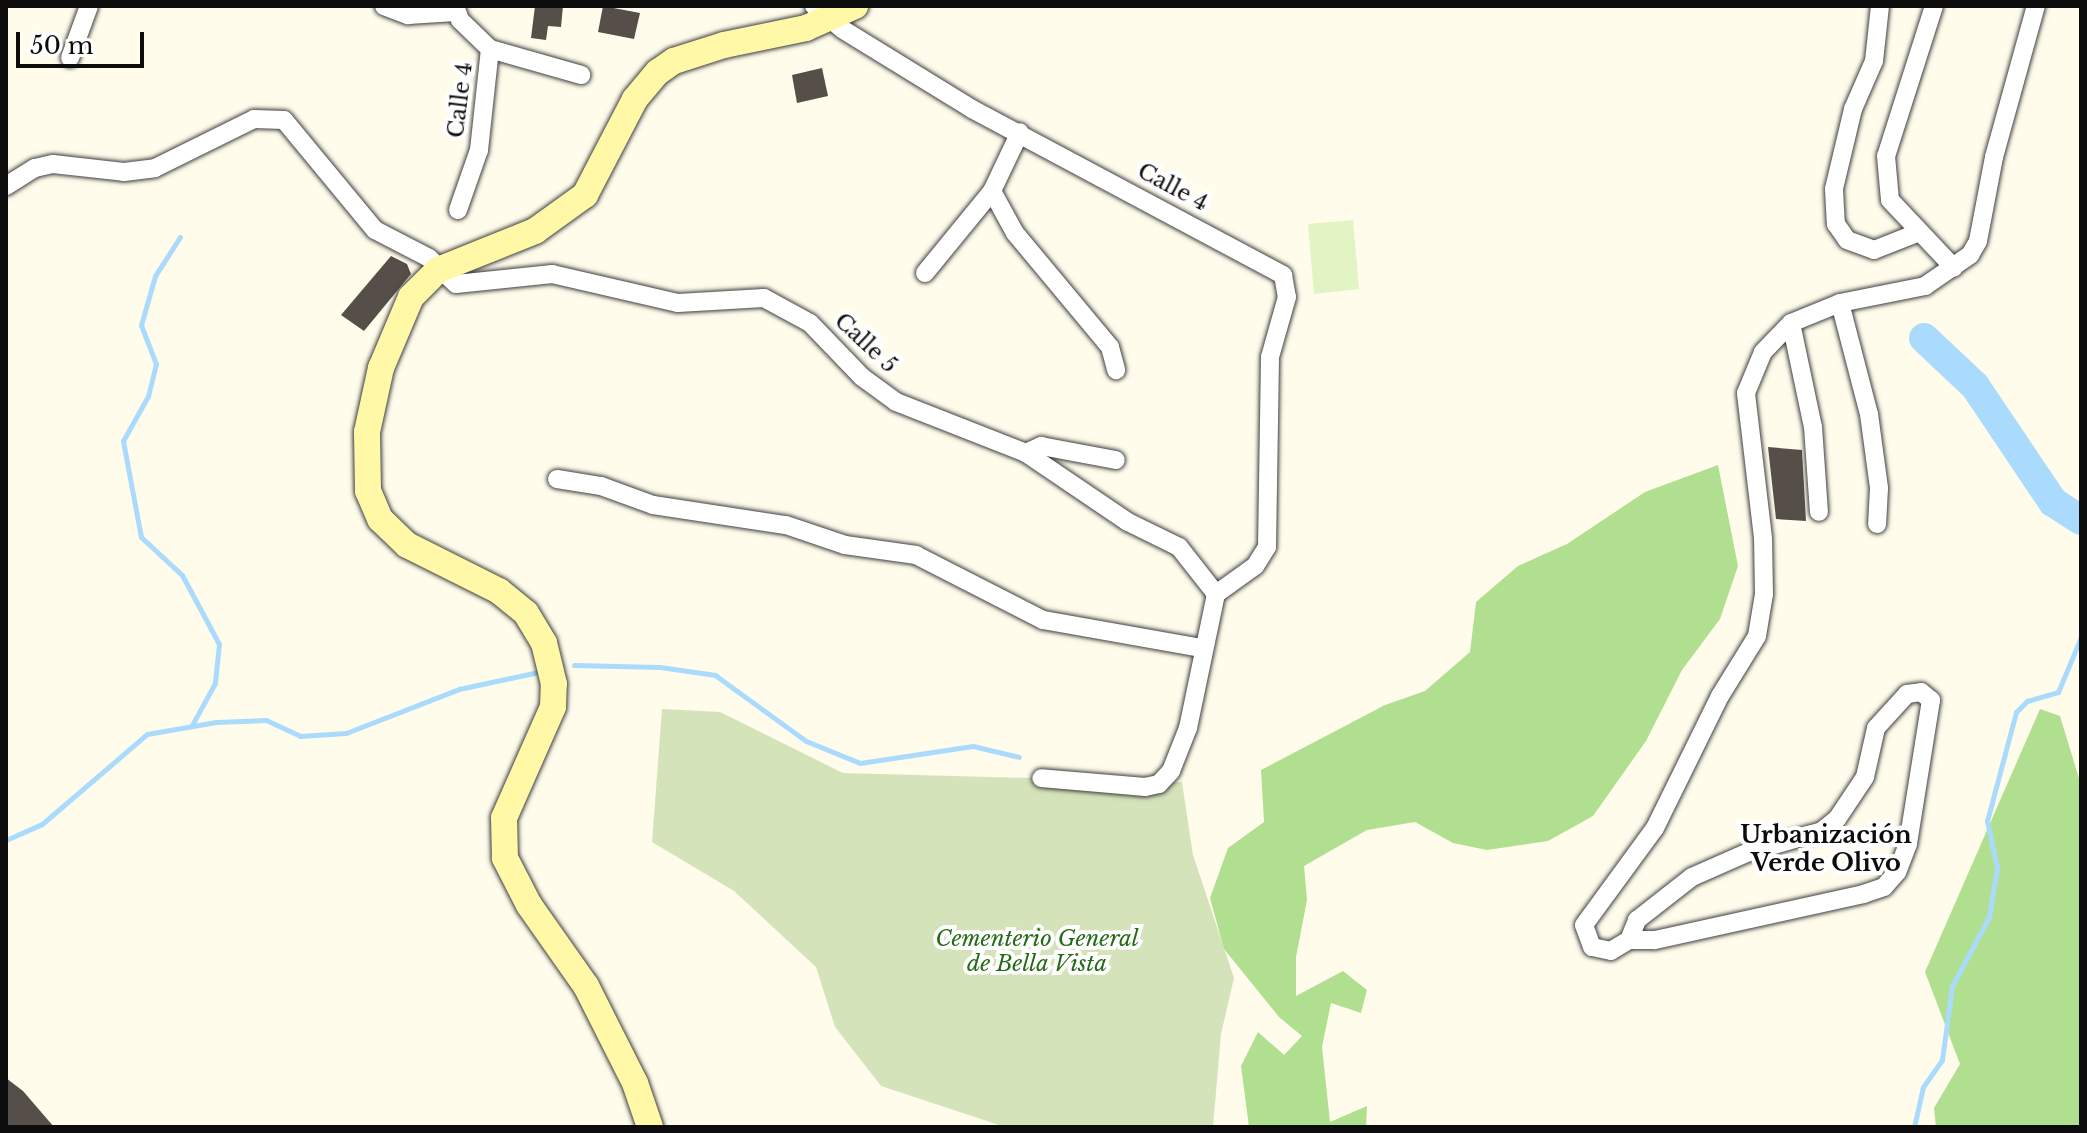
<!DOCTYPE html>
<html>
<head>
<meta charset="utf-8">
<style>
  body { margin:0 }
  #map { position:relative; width:2087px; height:1133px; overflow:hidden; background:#fffcec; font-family:"Libre Baskerville",serif }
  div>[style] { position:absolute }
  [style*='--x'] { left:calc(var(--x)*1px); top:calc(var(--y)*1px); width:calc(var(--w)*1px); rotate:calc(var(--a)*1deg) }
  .forest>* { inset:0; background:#b0e08f }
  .cemetery>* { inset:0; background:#d5e3bb }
  .pitch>* { inset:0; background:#e2f4c4 }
  .stream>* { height:5px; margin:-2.5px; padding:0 2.5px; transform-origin:2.5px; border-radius:2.5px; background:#aadbfd }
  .river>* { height:30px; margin:-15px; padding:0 15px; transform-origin:15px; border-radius:15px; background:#aadbfd }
  .building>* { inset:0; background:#564e48 }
  .roads { filter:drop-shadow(0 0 2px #3f3f3f) drop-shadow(0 0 2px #3f3f3f) }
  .street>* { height:18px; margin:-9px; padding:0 9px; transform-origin:9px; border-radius:9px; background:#fff }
  .secondary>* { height:26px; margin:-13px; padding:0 13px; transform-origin:13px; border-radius:13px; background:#fff8a7 }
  span { translate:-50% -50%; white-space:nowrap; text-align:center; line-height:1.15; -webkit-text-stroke:8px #fff; paint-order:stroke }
  .street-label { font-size:22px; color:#0c0c0c }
  .park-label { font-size:22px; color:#246b16; font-style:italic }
  .neighbourhood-label { font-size:24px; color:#0c0c0c; font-weight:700 }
  .frame { position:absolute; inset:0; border:8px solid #0c0c0c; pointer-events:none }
  .scale { position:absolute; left:16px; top:32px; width:128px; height:36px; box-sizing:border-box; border:4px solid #0c0c0c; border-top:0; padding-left:10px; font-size:24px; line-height:28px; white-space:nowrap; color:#0c0c0c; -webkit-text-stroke:6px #fff; paint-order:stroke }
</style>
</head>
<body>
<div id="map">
  <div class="forest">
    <i style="clip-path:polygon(1718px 465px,1738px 566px,1720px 619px,1682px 670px,1646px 741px,1593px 816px,1548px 841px,1487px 850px,1453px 843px,1415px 822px,1367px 830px,1304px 866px,1307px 900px,1296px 957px,1296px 996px,1343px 971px,1367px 990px,1361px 1013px,1331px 1003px,1322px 1047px,1330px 1122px,1367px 1106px,1366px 1127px,1249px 1127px,1241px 1066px,1258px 1032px,1284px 1055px,1302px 1036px,1279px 1017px,1224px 949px,1210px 898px,1228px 848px,1264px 822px,1261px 770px,1385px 705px,1425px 691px,1470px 652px,1476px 602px,1518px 566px,1567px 544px,1645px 492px)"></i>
    <i style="clip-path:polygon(2040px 709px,2060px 716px,2081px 785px,2081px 1127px,1936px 1127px,1934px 1108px,1960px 1064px,1925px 972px)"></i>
  </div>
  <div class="cemetery">
    <i style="clip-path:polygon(662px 709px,720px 712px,843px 773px,1182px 782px,1193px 855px,1234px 978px,1221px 1034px,1213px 1127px,1005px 1127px,881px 1086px,835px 1027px,816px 967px,734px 891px,652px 842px)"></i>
  </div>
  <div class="pitch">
    <i style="clip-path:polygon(1353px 220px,1359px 289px,1314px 294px,1308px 224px)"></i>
  </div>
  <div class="stream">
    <i style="--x:180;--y:237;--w:46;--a:122.7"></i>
    <i style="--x:155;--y:276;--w:51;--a:105.9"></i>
    <i style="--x:141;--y:325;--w:42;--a:69"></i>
    <i style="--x:156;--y:364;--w:33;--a:104"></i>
    <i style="--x:148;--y:396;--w:51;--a:119.1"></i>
    <i style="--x:123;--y:441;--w:98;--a:79.4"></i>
    <i style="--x:141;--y:537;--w:56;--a:42.8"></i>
    <i style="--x:182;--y:575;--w:78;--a:61.8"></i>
    <i style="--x:219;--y:644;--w:39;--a:96"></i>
    <i style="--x:215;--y:683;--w:48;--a:118.7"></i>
    <i style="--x:574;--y:665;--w:86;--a:1.3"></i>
    <i style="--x:660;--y:667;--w:56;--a:8.3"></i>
    <i style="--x:715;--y:675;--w:112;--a:36"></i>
    <i style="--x:806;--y:741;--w:58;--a:22.2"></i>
    <i style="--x:860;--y:763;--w:114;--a:-8.6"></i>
    <i style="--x:973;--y:746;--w:47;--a:13.4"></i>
    <i style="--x:6;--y:840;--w:39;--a:-24"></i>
    <i style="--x:42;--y:824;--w:138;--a:-40.6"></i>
    <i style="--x:147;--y:734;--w:70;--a:-9.9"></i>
    <i style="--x:216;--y:722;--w:50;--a:-2.3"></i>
    <i style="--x:266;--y:720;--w:38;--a:25"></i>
    <i style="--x:300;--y:736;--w:46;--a:-3.7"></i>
    <i style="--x:346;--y:733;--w:121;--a:-21.3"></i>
    <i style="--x:459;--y:689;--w:86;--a:-12.1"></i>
    <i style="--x:1914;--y:1127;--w:41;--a:-77.3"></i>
    <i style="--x:1923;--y:1087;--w:33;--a:-55"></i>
    <i style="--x:1942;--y:1060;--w:75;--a:-82.3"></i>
    <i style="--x:1952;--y:986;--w:78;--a:-61.8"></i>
    <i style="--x:1989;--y:917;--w:50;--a:-80.7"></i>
    <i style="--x:1997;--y:868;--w:48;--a:-102"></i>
    <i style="--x:1987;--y:821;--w:113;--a:-75.1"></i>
    <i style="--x:2016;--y:712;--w:16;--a:-45"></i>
    <i style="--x:2027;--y:701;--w:32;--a:-16"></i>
    <i style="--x:2058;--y:692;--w:60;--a:-67.3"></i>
  </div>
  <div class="river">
    <i style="--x:1924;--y:338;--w:70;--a:43.3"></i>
    <i style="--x:1975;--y:386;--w:140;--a:56.1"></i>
    <i style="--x:2053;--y:502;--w:33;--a:33"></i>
  </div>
  <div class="building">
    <i style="clip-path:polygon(535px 6px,563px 6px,561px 27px,548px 26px,546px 40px,531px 38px)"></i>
    <i style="clip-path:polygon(603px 6px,640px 13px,634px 39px,598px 32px)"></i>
    <i style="clip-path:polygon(822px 68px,828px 96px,797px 103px,792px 75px)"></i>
    <i style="clip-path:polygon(391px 256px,407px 264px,411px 274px,364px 331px,341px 315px)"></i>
    <i style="clip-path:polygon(1768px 447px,1802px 450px,1806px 521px,1776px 519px)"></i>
    <i style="clip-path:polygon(6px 1078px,23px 1091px,54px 1127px,6px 1127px)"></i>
  </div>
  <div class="roads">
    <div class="street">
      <i style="--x:384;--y:6;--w:26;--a:21"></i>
      <i style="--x:408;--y:15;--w:47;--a:-3.7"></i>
      <i style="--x:455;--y:6;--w:15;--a:70"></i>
      <i style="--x:460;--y:20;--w:42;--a:44"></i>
      <i style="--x:490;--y:49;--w:95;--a:15.9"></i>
      <i style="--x:814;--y:6;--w:36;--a:39"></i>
      <i style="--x:842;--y:29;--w:153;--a:31.6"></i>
      <i style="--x:972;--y:109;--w:353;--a:28.1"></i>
      <i style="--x:1283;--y:275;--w:22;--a:80"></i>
      <i style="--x:1287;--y:297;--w:62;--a:105.8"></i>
      <i style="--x:1270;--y:357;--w:190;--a:90.9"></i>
      <i style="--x:1267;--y:547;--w:22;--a:122"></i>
      <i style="--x:1255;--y:566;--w:48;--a:144.3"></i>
      <i style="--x:1216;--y:594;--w:137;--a:101.8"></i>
      <i style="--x:1188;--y:728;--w:46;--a:111.6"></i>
      <i style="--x:1171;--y:771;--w:18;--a:133"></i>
      <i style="--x:1159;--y:784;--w:14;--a:168"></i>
      <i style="--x:1145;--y:787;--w:104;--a:-175.1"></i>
      <i style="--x:1880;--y:6;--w:55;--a:96.2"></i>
      <i style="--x:1874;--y:61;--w:52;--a:113.6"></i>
      <i style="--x:1853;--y:109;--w:82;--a:103.4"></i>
      <i style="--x:1834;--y:189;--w:35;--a:87"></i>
      <i style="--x:1836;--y:224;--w:19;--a:55"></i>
      <i style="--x:1847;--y:240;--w:29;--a:20"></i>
      <i style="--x:1874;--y:250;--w:46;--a:-21.6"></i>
      <i style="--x:1934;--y:6;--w:157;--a:107.7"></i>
      <i style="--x:1886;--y:156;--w:44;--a:84.8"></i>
      <i style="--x:1890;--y:200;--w:93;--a:46.7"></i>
      <i style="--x:70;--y:58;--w:55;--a:-69.9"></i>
      <i style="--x:6;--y:186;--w:34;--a:-32"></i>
      <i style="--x:35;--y:168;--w:18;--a:-13"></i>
      <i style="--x:53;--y:164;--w:71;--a:6.4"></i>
      <i style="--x:124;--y:172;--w:31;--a:-7"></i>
      <i style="--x:155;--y:168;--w:110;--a:-26.3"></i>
      <i style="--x:254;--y:119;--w:30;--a:2"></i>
      <i style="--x:284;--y:120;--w:143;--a:50.4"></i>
      <i style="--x:375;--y:230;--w:61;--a:27.4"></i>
      <i style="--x:429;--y:258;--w:37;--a:44"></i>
      <i style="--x:456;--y:284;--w:97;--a:-5.9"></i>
      <i style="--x:552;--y:274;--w:129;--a:13"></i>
      <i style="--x:678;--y:303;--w:86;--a:-3.3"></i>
      <i style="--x:764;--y:298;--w:52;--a:28.5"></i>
      <i style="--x:810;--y:323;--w:75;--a:46.1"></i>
      <i style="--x:862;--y:377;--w:42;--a:36.3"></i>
      <i style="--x:896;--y:402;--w:140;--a:21.4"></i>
      <i style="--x:1026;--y:453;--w:123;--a:34.1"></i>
      <i style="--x:1128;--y:522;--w:57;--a:26.1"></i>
      <i style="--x:1179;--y:547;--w:60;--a:51.8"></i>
      <i style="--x:992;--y:191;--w:48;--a:61.3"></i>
      <i style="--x:1015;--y:233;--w:148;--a:50.2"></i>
      <i style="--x:1110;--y:347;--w:24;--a:75"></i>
      <i style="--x:458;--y:210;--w:64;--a:-70.7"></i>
      <i style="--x:479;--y:150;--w:102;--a:-83.8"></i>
      <i style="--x:925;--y:273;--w:106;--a:-50.7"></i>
      <i style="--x:992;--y:191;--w:65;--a:-64.6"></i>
      <i style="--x:1840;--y:303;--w:115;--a:75.4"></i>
      <i style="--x:1869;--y:414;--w:75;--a:82.3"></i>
      <i style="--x:1879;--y:488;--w:36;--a:93"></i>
      <i style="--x:1791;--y:323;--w:106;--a:78.1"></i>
      <i style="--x:1813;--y:427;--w:85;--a:86"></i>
      <i style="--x:1026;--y:453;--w:17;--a:-25"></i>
      <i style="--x:1041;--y:446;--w:76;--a:10.6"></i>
      <i style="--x:557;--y:479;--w:45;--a:9"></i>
      <i style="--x:601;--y:486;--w:55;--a:20.1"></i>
      <i style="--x:653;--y:505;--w:134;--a:8.6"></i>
      <i style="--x:786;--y:525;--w:62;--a:18.7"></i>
      <i style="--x:845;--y:545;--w:72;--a:8"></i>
      <i style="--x:916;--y:555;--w:143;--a:27.1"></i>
      <i style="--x:1043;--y:620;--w:161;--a:10"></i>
      <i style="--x:1629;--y:940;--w:22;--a:-68"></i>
      <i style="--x:1637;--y:920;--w:70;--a:-38"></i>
      <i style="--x:1692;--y:877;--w:62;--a:-23.7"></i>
      <i style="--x:1749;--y:852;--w:76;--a:-16"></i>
      <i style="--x:1822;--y:831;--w:19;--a:-39"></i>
      <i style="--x:1837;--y:819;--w:50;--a:-56.3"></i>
      <i style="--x:1865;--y:777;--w:50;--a:-77.3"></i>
      <i style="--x:1876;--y:728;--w:46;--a:-47.6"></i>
      <i style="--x:1907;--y:694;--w:14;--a:-8"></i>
      <i style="--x:1921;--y:692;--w:13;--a:39"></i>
      <i style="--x:1931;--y:700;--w:146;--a:99.1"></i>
      <i style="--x:1908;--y:844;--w:30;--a:111"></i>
      <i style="--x:1897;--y:872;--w:20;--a:131"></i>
      <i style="--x:1884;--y:887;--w:21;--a:161"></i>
      <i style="--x:1864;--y:894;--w:215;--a:167.6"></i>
      <i style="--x:1654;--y:940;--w:25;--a:180"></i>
      <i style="--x:1629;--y:940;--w:21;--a:149"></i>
      <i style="--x:1611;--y:951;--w:19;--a:-168"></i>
      <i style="--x:1592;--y:947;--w:23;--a:-110"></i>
      <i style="--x:1584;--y:925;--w:120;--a:-53.8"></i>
      <i style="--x:1655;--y:828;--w:147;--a:-63.8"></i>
      <i style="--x:1720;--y:696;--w:70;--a:-58.3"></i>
      <i style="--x:1757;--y:636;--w:43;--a:-80.5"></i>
      <i style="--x:1764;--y:594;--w:56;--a:-91"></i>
      <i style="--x:1763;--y:538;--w:146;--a:-96.7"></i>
      <i style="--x:1746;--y:393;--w:44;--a:-67.5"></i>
      <i style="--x:1763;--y:352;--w:40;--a:-46"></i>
      <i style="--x:1791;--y:323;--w:53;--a:-22.2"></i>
      <i style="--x:1840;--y:303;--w:87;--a:-11.3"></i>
      <i style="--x:1925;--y:286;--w:55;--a:-34.6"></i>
      <i style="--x:1970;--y:255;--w:16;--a:-60"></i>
      <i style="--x:1978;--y:241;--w:86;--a:-79.2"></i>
      <i style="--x:1994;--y:157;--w:157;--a:-74.5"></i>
    </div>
    <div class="secondary">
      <i style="--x:650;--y:1127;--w:46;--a:-108.8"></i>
      <i style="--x:635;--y:1083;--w:109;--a:-116.8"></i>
      <i style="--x:586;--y:986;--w:99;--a:-125.1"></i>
      <i style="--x:529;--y:905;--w:53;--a:-117.1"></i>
      <i style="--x:505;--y:858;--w:40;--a:-91.4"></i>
      <i style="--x:504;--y:818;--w:121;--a:-66.2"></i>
      <i style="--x:553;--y:707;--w:23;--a:-88"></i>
      <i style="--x:554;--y:684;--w:42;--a:-103.7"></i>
      <i style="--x:544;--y:643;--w:35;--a:-121"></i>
      <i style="--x:526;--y:613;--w:35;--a:-141"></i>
      <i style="--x:499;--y:591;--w:103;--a:-153.4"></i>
      <i style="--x:407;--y:545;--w:37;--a:-136"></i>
      <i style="--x:380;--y:519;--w:30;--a:-113"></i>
      <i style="--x:368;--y:491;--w:59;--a:-91"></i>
      <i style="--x:367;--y:432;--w:66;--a:-77.7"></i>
      <i style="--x:381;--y:368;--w:77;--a:-67.1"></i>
      <i style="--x:411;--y:297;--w:38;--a:-45"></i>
      <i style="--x:438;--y:270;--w:105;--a:-21.9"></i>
      <i style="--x:535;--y:231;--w:62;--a:-35.8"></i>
      <i style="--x:585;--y:195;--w:108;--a:-62.5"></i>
      <i style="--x:635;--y:99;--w:35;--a:-50"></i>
      <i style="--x:658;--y:72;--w:19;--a:-35"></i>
      <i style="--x:674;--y:61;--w:52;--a:-17.7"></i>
      <i style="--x:724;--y:45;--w:84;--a:-11.7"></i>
      <i style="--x:806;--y:28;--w:54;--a:-24.2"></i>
    </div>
  </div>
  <div class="street-label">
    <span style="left:460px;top:100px;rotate:-83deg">Calle 4</span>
    <span style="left:1173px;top:187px;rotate:28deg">Calle 4</span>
    <span style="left:866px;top:343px;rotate:43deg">Calle 5</span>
  </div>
  <div class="park-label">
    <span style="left:1037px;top:951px">Cementerio General<br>de Bella Vista</span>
  </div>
  <div class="neighbourhood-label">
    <span style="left:1826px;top:849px">Urbanización<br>Verde Olivo</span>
  </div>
  <div class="frame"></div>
  <div class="scale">50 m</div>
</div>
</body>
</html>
